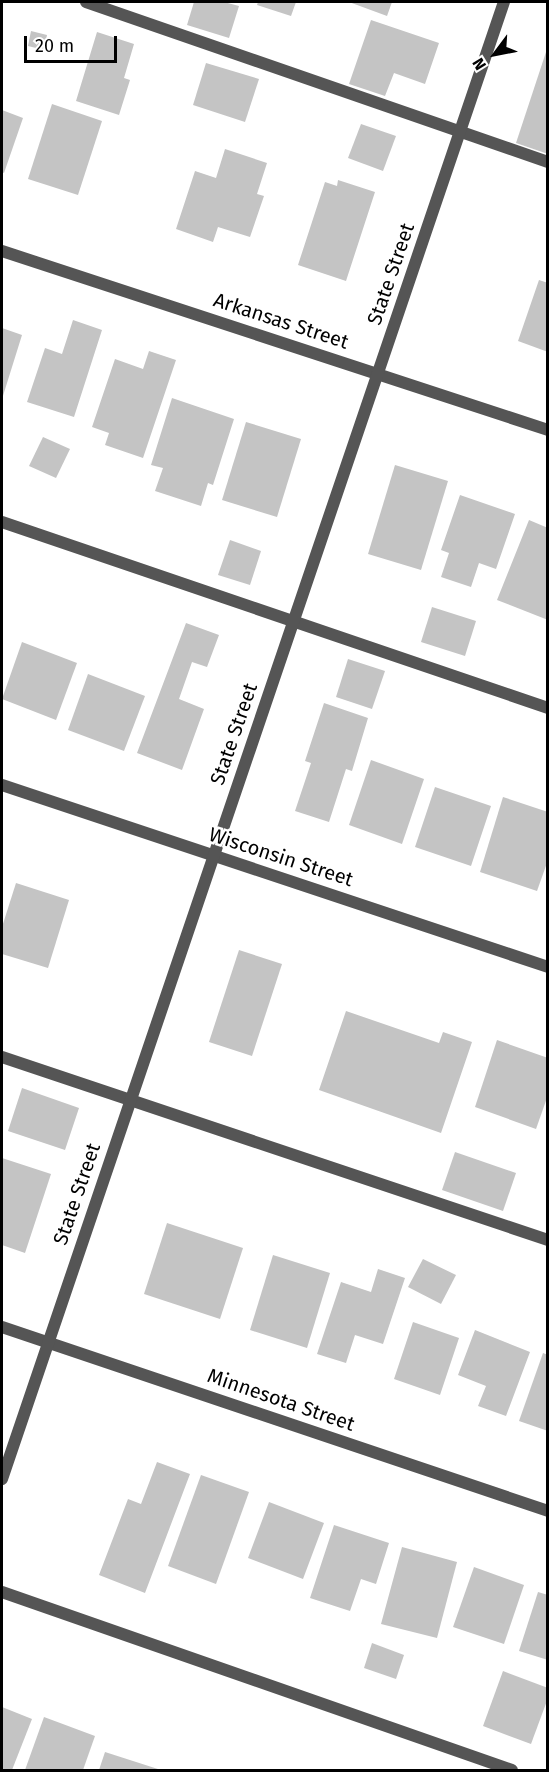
<!DOCTYPE html>
<html>
<head>
<meta charset="utf-8">
<style>
  body { margin:0 }
  #map { position:relative; width:549px; height:1772px; overflow:hidden; background:#fff; font-family:"Fira Sans",sans-serif }
  div>[style] { position:absolute }
  [style*='--x'] { left:calc(var(--x)*1px); top:calc(var(--y)*1px); width:calc(var(--w)*1px); rotate:calc(var(--a)*1deg) }
  .building>* { inset:0; background:#c4c4c4 }
  .lane>* { height:12px; margin:-6px; padding:0 6px; transform-origin:6px; border-radius:6px; background:#555 }
  .street>* { height:12px; margin:-6px; padding:0 6px; transform-origin:6px; border-radius:6px; background:#555 }
  span { translate:-50% -50%; white-space:nowrap; text-align:center; line-height:1.15; -webkit-text-stroke:5px #fff; paint-order:stroke }
  .street-label { font-size:20px; color:#000 }
  .frame { position:absolute; inset:0; border:3px solid #000; pointer-events:none }
  .north { position:absolute; left:465px; top:24px; width:60px; height:60px; -webkit-text-stroke:4px #fff; paint-order:stroke; rotate:238deg; font-size:16px; font-weight:700; line-height:24px; text-align:center; color:#000 }
  .north::after { content:''; display:block; margin:auto; width:21px; height:27px; background:#000; clip-path:polygon(50% 0,100% 100%,50% 72%,0 100%) }
  .scale { position:absolute; left:24px; top:36px; width:93px; height:27px; box-sizing:border-box; border:3px solid #000; border-top:0; padding-left:8px; font-size:18px; line-height:21px; white-space:nowrap; color:#000; -webkit-text-stroke:4px #fff; paint-order:stroke }
</style>
</head>
<body>
<div id="map">
  <div class="building">
    <i style="clip-path:polygon(194px 2px,224px 2px,239px 6px,229px 38px,187px 25px)"></i>
    <i style="clip-path:polygon(258px 2px,296px 2px,291px 16px,257px 5px)"></i>
    <i style="clip-path:polygon(349px 2px,392px 2px,387px 16px)"></i>
    <i style="clip-path:polygon(371px 20px,439px 43px,425px 84px,394px 73px,385px 96px,349px 84px)"></i>
    <i style="clip-path:polygon(31px 31px,47px 35px,44px 50px,28px 46px)"></i>
    <i style="clip-path:polygon(97px 32px,134px 44px,124px 78px,130px 80px,119px 115px,76px 101px)"></i>
    <i style="clip-path:polygon(547px 49px,548px 50px,548px 154px,516px 143px)"></i>
    <i style="clip-path:polygon(206px 63px,259px 79px,245px 122px,193px 105px)"></i>
    <i style="clip-path:polygon(52px 104px,102px 121px,78px 195px,28px 179px)"></i>
    <i style="clip-path:polygon(2px 110px,23px 118px,4px 173px,2px 172px)"></i>
    <i style="clip-path:polygon(361px 124px,396px 136px,383px 171px,348px 158px)"></i>
    <i style="clip-path:polygon(225px 149px,267px 163px,257px 194px,264px 196px,250px 237px,218px 227px,213px 242px,176px 229px,195px 171px,216px 178px)"></i>
    <i style="clip-path:polygon(338px 180px,375px 192px,346px 281px,298px 265px,325px 182px,337px 186px)"></i>
    <i style="clip-path:polygon(539px 280px,548px 283px,548px 352px,518px 341px)"></i>
    <i style="clip-path:polygon(73px 320px,102px 330px,74px 417px,27px 402px,45px 348px,62px 354px)"></i>
    <i style="clip-path:polygon(2px 328px,22px 335px,2px 399px)"></i>
    <i style="clip-path:polygon(149px 351px,176px 360px,143px 458px,105px 445px,109px 433px,92px 427px,115px 359px,143px 369px)"></i>
    <i style="clip-path:polygon(172px 398px,234px 419px,213px 485px,208px 483px,201px 506px,155px 491px,163px 468px,151px 465px)"></i>
    <i style="clip-path:polygon(246px 422px,301px 439px,277px 517px,222px 500px)"></i>
    <i style="clip-path:polygon(43px 437px,70px 449px,56px 478px,29px 466px)"></i>
    <i style="clip-path:polygon(395px 465px,448px 481px,421px 570px,368px 554px)"></i>
    <i style="clip-path:polygon(460px 495px,515px 514px,496px 569px,479px 563px,471px 587px,441px 577px,449px 553px,441px 550px)"></i>
    <i style="clip-path:polygon(529px 520px,548px 528px,548px 620px,497px 600px)"></i>
    <i style="clip-path:polygon(230px 540px,261px 551px,250px 585px,218px 575px)"></i>
    <i style="clip-path:polygon(432px 607px,476px 621px,465px 656px,421px 642px)"></i>
    <i style="clip-path:polygon(186px 623px,219px 635px,207px 667px,192px 662px,179px 699px,204px 709px,182px 770px,137px 753px)"></i>
    <i style="clip-path:polygon(22px 642px,77px 663px,56px 720px,2px 699px)"></i>
    <i style="clip-path:polygon(348px 659px,385px 671px,372px 709px,336px 697px)"></i>
    <i style="clip-path:polygon(88px 674px,145px 696px,124px 751px,68px 730px)"></i>
    <i style="clip-path:polygon(324px 703px,368px 718px,352px 771px,346px 769px,329px 822px,295px 811px,311px 763px,305px 761px)"></i>
    <i style="clip-path:polygon(371px 760px,424px 779px,402px 844px,349px 825px)"></i>
    <i style="clip-path:polygon(435px 787px,491px 806px,471px 866px,415px 847px)"></i>
    <i style="clip-path:polygon(503px 797px,548px 812px,548px 860px,537px 891px,480px 872px)"></i>
    <i style="clip-path:polygon(16px 883px,69px 900px,48px 968px,2px 954px,2px 927px)"></i>
    <i style="clip-path:polygon(239px 950px,282px 964px,252px 1056px,209px 1042px)"></i>
    <i style="clip-path:polygon(346px 1011px,439px 1043px,443px 1032px,472px 1042px,441px 1133px,319px 1090px)"></i>
    <i style="clip-path:polygon(497px 1040px,548px 1058px,548px 1095px,536px 1129px,475px 1107px)"></i>
    <i style="clip-path:polygon(22px 1088px,79px 1108px,65px 1150px,8px 1131px)"></i>
    <i style="clip-path:polygon(455px 1152px,516px 1173px,503px 1211px,442px 1190px)"></i>
    <i style="clip-path:polygon(2px 1158px,51px 1174px,25px 1253px,2px 1245px)"></i>
    <i style="clip-path:polygon(167px 1223px,243px 1248px,220px 1319px,144px 1294px)"></i>
    <i style="clip-path:polygon(273px 1255px,330px 1273px,307px 1348px,250px 1330px)"></i>
    <i style="clip-path:polygon(423px 1259px,456px 1275px,441px 1304px,408px 1287px)"></i>
    <i style="clip-path:polygon(378px 1269px,405px 1278px,383px 1344px,355px 1335px,346px 1363px,317px 1354px,341px 1282px,371px 1292px)"></i>
    <i style="clip-path:polygon(413px 1322px,459px 1338px,440px 1395px,394px 1379px)"></i>
    <i style="clip-path:polygon(475px 1330px,530px 1352px,506px 1416px,478px 1406px,486px 1386px,458px 1375px)"></i>
    <i style="clip-path:polygon(543px 1353px,548px 1355px,548px 1431px,519px 1421px)"></i>
    <i style="clip-path:polygon(157px 1462px,190px 1474px,145px 1593px,99px 1575px,128px 1499px,141px 1504px)"></i>
    <i style="clip-path:polygon(201px 1475px,249px 1492px,216px 1584px,168px 1566px)"></i>
    <i style="clip-path:polygon(269px 1502px,324px 1523px,303px 1579px,248px 1558px)"></i>
    <i style="clip-path:polygon(334px 1525px,389px 1543px,376px 1584px,361px 1579px,350px 1611px,310px 1598px)"></i>
    <i style="clip-path:polygon(402px 1547px,457px 1562px,437px 1638px,381px 1624px)"></i>
    <i style="clip-path:polygon(474px 1567px,524px 1585px,504px 1644px,453px 1627px)"></i>
    <i style="clip-path:polygon(538px 1592px,548px 1595px,548px 1660px,519px 1651px)"></i>
    <i style="clip-path:polygon(372px 1643px,404px 1655px,396px 1679px,364px 1668px)"></i>
    <i style="clip-path:polygon(503px 1671px,548px 1688px,548px 1698px,531px 1744px,483px 1726px)"></i>
    <i style="clip-path:polygon(2px 1707px,32px 1719px,12px 1770px,2px 1770px)"></i>
    <i style="clip-path:polygon(44px 1717px,95px 1736px,83px 1770px,25px 1770px)"></i>
    <i style="clip-path:polygon(105px 1752px,161px 1770px,99px 1770px)"></i>
  </div>
  <div class="lane">
    <i style="--x:86;--y:2;--w:489;--a:19.1"></i>
    <i style="--x:2;--y:522;--w:577;--a:18.81"></i>
    <i style="--x:2;--y:1057;--w:576;--a:18.53"></i>
    <i style="--x:2;--y:1592;--w:540;--a:19.24"></i>
  </div>
  <div class="street">
    <i style="--x:2;--y:251;--w:575;--a:18.15"></i>
    <i style="--x:2;--y:785;--w:576;--a:18.43"></i>
    <i style="--x:2;--y:1327;--w:576;--a:18.62"></i>
    <i style="--x:2;--y:1479;--w:1560;--a:-71.23"></i>
  </div>
  <div class="street-label">
    <span style="left:391px;top:274px;rotate:-71deg">State Street</span>
    <span style="left:281px;top:321px;rotate:18deg">Arkansas Street</span>
    <span style="left:234px;top:734px;rotate:-71deg">State Street</span>
    <span style="left:281px;top:857px;rotate:18deg">Wisconsin Street</span>
    <span style="left:77px;top:1194px;rotate:-71deg">State Street</span>
    <span style="left:281px;top:1400px;rotate:19deg">Minnesota Street</span>
  </div>
  <div class="frame"></div>
  <div class="north">N</div>
  <div class="scale">20 m</div>
</div>
</body>
</html>
